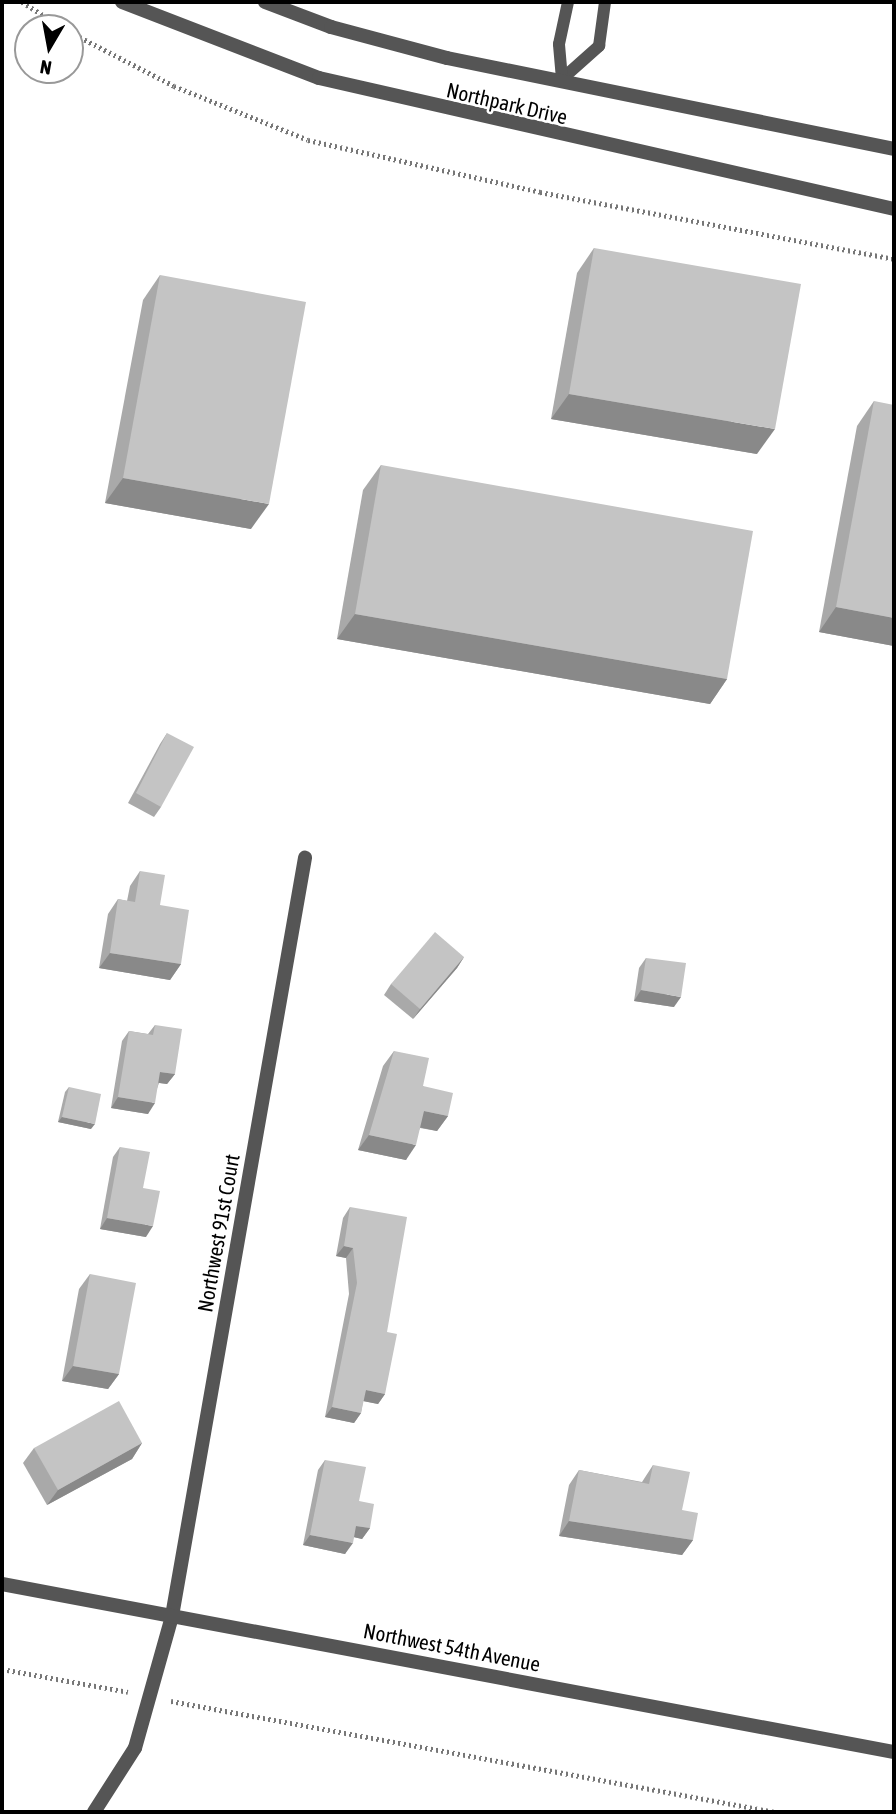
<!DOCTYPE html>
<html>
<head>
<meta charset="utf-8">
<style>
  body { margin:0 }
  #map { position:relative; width:896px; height:1814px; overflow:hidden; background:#fff; font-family:"Asap Condensed",sans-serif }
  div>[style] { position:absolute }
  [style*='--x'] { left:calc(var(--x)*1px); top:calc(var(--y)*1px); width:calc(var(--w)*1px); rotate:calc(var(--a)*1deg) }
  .path>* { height:4.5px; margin-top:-2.25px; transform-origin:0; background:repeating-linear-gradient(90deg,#777 0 2px,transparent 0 5.5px) }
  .service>* { height:12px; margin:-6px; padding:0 6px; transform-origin:6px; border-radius:6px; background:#555 }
  .minor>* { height:14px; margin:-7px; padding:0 7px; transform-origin:7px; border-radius:7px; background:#555 }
  .tertiary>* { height:14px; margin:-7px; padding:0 7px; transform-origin:7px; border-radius:7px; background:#555 }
  .wall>* { inset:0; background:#a9a9a9 }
  .shaded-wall>* { inset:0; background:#898989 }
  .building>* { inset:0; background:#c4c4c4 }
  span { translate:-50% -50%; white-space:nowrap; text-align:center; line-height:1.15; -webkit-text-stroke:5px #fff; paint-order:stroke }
  .street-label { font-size:21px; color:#000 }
  .frame { position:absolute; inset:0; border:4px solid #000; pointer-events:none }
  .north { position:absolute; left:14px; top:14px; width:70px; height:70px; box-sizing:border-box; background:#fff; border:2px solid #999; border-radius:50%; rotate:190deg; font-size:19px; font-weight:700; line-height:28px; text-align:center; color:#000 }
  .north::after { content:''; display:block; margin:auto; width:24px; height:32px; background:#000; clip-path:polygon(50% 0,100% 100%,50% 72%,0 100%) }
</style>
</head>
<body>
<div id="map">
  <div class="path">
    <i style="--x:22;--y:2;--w:49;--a:31.8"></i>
    <i style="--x:70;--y:32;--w:117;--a:27.4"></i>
    <i style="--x:174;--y:86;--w:144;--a:21.9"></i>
    <i style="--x:308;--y:140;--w:238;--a:12.6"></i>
    <i style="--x:540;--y:192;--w:360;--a:10.7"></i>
    <i style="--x:2;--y:1669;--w:128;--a:10.3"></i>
    <i style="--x:171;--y:1701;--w:614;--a:10.41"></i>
  </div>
  <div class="service">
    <i style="--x:562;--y:79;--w:50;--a:-41.7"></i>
    <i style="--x:599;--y:46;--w:44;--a:-82.2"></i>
    <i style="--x:562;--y:79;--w:35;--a:-95"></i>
    <i style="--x:559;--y:44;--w:43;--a:-77.9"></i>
  </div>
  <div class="minor">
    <i style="--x:94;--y:1812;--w:76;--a:-57.4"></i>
    <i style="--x:135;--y:1748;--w:137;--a:-74.3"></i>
    <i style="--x:172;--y:1616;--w:770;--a:-80.05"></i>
  </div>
  <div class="tertiary">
    <i style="--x:122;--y:2;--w:211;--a:21.1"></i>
    <i style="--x:319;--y:78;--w:590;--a:12.83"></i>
    <i style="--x:265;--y:2;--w:71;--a:20.7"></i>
    <i style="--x:331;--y:27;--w:120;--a:15"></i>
    <i style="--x:447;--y:58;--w:456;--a:11.5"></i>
    <i style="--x:2;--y:1584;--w:908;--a:10.67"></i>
  </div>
  <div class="wall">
    <i style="clip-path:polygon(594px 248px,757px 454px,551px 419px,577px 273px)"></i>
    <i style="clip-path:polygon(160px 275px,251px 529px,105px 503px,143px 300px)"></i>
    <i style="clip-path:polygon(874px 401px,894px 646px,819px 632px,857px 426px)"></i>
    <i style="clip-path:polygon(381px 465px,727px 679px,710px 704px,337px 639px,363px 490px)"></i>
    <i style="clip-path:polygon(167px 733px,161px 807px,154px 817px,128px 803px,160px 744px)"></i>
    <i style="clip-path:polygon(140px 871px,160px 905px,181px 964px,170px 980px,99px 968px,108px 914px,118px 899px,127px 901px,130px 886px)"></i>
    <i style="clip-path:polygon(464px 957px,457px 968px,413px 1019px,384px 995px,391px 984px)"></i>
    <i style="clip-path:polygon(646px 958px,674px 1007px,634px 1001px,639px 968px)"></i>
    <i style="clip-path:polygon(155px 1025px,175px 1074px,167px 1084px,159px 1083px,148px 1114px,111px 1108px,122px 1041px,129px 1031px,148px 1034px)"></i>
    <i style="clip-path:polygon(394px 1051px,448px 1116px,437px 1131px,420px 1128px,406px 1160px,358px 1150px,383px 1066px)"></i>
    <i style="clip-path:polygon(69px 1087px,91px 1129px,58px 1122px,65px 1092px)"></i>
    <i style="clip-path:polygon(120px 1147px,143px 1188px,146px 1237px,100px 1229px,113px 1157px)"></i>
    <i style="clip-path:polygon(350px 1207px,387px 1332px,385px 1394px,378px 1404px,363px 1401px,361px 1413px,354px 1423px,325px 1417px,349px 1294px,346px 1258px,336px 1256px,343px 1218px)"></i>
    <i style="clip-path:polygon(90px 1274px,119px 1374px,108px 1389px,62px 1381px,79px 1289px)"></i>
    <i style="clip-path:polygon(142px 1443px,132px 1459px,47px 1505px,23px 1463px,34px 1448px)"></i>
    <i style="clip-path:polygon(325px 1460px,359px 1501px,370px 1528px,362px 1539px,354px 1537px,345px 1554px,303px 1545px,318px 1470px)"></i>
    <i style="clip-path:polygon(653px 1465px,682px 1510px,693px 1540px,682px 1555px,559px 1536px,569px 1485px,579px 1470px,642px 1482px)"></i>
  </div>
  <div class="shaded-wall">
    <i style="clip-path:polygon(569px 394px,775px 429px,757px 454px,551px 419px)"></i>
    <i style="clip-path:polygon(123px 478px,269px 504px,251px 529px,105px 503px)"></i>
    <i style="clip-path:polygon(836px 607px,894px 618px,894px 646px,819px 632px)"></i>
    <i style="clip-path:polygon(355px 614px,727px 679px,710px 704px,337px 639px)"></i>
    <i style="clip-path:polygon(110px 953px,181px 964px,170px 980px,99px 968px)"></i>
    <i style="clip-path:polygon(464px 957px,457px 968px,413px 1019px,420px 1009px)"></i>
    <i style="clip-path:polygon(641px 990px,681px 997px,674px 1007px,634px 1001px)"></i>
    <i style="clip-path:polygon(160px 1072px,175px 1074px,167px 1084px,153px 1082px)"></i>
    <i style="clip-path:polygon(118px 1097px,155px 1103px,148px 1114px,111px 1108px)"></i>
    <i style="clip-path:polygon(424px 1111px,448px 1116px,437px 1131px,413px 1126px)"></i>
    <i style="clip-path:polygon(62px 1117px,95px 1124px,91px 1129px,58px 1122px)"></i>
    <i style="clip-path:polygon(369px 1135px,416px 1145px,406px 1160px,358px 1150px)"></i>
    <i style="clip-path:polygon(107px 1218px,153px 1226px,146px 1237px,100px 1229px)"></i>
    <i style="clip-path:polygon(344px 1246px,353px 1248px,346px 1258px,336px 1256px)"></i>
    <i style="clip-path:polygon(73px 1366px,119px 1374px,108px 1389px,62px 1381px)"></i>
    <i style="clip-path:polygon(366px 1390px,385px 1394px,378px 1404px,358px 1400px)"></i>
    <i style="clip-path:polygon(332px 1407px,361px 1413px,354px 1423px,325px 1417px)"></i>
    <i style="clip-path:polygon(142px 1443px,132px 1459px,47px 1505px,58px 1490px)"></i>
    <i style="clip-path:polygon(569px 1521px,693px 1540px,682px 1555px,559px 1536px)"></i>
    <i style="clip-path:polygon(356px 1526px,370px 1528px,362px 1539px,349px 1536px)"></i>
    <i style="clip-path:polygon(310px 1535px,353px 1543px,345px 1554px,303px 1545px)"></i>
  </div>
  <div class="building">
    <i style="clip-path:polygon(594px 248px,801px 284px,775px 429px,569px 394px)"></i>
    <i style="clip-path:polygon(160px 275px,306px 302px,269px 504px,123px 478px)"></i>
    <i style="clip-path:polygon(874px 401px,894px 405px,894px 618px,836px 607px)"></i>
    <i style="clip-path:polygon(381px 465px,753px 531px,727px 679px,355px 614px)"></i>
    <i style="clip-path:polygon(167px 733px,194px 747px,161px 807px,136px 793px)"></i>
    <i style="clip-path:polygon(140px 871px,165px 875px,160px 905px,189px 910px,181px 964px,110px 953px,118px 899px,135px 902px)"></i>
    <i style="clip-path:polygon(435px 932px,464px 957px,420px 1009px,391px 984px)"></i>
    <i style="clip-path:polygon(646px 958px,686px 963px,681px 997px,641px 990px)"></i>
    <i style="clip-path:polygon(155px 1025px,182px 1029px,175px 1074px,160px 1072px,155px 1103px,118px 1097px,129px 1031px,153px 1035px)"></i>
    <i style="clip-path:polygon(394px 1051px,429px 1058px,423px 1086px,453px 1093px,448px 1116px,424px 1111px,416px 1145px,369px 1135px)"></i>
    <i style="clip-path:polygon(69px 1087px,101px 1094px,95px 1124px,62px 1117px)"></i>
    <i style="clip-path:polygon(120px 1147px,150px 1152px,143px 1188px,160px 1191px,153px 1226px,107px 1218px)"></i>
    <i style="clip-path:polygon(350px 1207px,407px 1217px,387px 1332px,397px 1334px,385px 1394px,366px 1390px,361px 1413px,332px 1407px,357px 1283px,353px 1248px,344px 1246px)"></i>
    <i style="clip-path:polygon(90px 1274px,136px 1283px,119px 1374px,73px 1366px)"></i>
    <i style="clip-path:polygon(119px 1401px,142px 1443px,58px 1490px,34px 1448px)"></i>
    <i style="clip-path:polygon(325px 1460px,366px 1467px,359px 1501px,374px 1504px,370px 1528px,356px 1526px,353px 1543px,310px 1535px)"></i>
    <i style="clip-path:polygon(653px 1465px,690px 1472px,682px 1510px,698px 1513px,693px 1540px,569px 1521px,579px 1470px,649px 1484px)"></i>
  </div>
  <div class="street-label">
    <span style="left:507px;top:103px;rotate:13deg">Northpark Drive</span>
    <span style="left:218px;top:1233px;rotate:-80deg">Northwest 91st Court</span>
    <span style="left:452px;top:1647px;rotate:11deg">Northwest 54th Avenue</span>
  </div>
  <div class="frame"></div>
  <div class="north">N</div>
</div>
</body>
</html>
